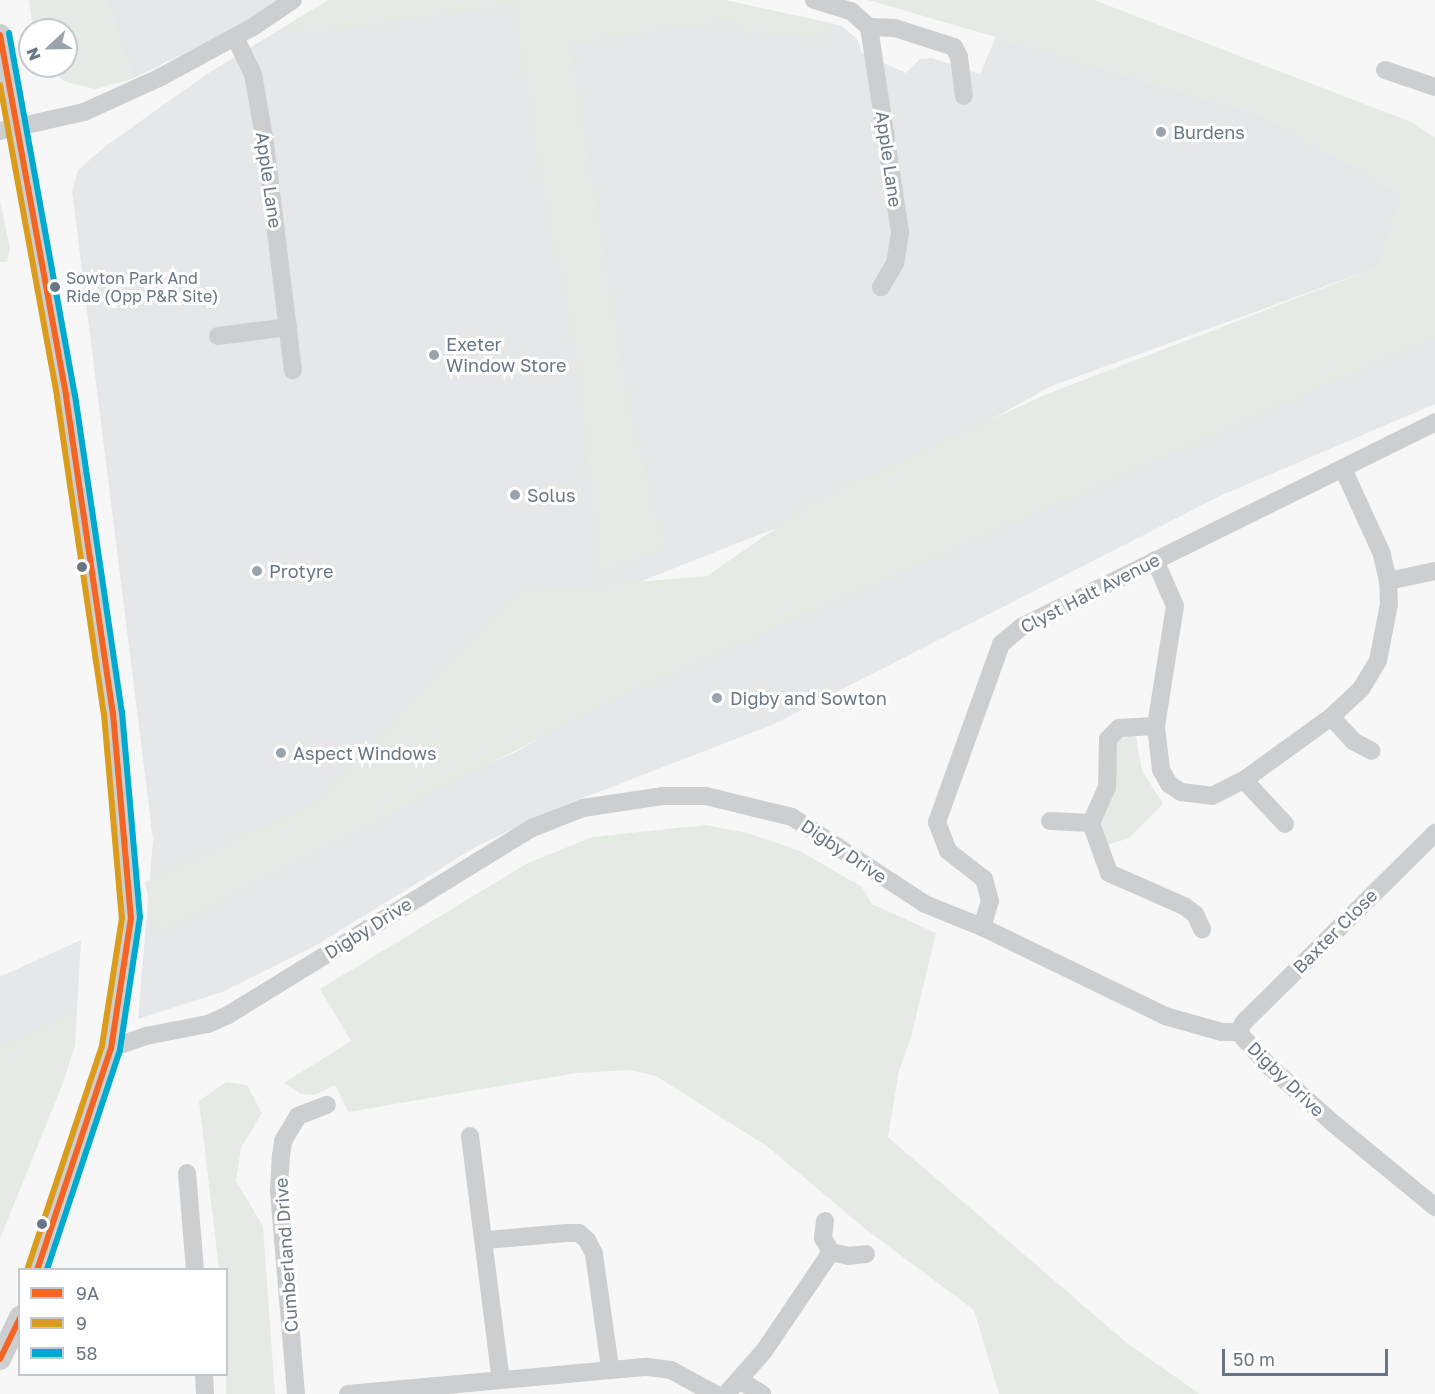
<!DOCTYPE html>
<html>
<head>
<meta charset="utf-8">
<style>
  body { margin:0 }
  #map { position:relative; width:1435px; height:1394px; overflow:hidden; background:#f7f7f7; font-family:"Golos Text",sans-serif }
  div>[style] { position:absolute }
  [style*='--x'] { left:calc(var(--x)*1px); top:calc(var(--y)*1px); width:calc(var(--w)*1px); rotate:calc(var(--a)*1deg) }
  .built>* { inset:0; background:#e6e7e8 }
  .green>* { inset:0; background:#e6eae5 }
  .minor>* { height:18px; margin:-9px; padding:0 9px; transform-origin:9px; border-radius:9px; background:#cdced0 }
  .tertiary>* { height:22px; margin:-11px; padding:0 11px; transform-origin:11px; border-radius:11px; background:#cdced0 }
  .bus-1>* { height:6px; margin:-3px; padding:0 3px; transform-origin:3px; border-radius:3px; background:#f26522 }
  .bus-2>* { height:6px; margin:-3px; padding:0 3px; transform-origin:3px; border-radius:3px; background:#db9c1b }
  .bus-3>* { height:6px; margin:-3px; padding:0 3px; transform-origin:3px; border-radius:3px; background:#00a9ce }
  .dots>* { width:16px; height:16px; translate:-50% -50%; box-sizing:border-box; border:3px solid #fff; border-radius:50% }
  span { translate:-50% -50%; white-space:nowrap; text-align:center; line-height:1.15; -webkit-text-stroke:6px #fff; paint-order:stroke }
  .bus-label { font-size:16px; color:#697685 }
  .left { translate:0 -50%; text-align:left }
  .poi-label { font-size:18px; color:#697685 }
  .street-label { font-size:18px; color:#697685 }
  .legend { position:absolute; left:18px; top:1268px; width:210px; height:108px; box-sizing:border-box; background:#fff; border:2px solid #c3c8ce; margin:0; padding:8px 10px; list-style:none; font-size:18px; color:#697685 }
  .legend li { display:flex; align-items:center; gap:12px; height:30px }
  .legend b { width:30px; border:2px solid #c3c8ce }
  .north { position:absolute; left:18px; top:18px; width:60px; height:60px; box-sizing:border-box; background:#fff; border:2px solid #c3c8ce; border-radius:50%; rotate:248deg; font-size:16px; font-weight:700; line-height:24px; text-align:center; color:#697685 }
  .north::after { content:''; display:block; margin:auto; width:21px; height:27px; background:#9ba3ad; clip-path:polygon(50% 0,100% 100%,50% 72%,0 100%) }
  .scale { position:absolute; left:1222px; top:1349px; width:166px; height:27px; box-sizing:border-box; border:3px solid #697685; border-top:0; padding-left:8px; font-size:18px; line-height:21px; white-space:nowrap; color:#697685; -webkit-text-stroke:4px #fff; paint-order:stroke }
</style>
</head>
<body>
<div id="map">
  <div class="built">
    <i style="clip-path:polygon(106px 0,282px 0,242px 25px,132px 79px)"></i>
    <i style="clip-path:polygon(328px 0,724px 0,842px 26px,857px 39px,862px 53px,906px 73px,920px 59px,932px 58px,980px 74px,996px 37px,1260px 114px,1403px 194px,1378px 267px,1049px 387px,855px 497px,492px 640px,421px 793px,516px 752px,705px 640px,1435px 308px,1435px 404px,1222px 495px,772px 725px,557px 808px,479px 845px,315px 946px,222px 992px,138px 1019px,153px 840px,72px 191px,78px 170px,107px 145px,207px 74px)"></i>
    <i style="clip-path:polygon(81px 940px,75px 1045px,0 1110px,0 977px)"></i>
  </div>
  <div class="green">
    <i style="clip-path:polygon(29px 0,106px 0,132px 79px,95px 89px,66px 82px,46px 66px,66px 66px,66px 30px,33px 30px)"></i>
    <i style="clip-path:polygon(328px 0,724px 0,831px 23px,830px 40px,741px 31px,737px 20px,570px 44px,631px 419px,666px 549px,599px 573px,581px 390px,565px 285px,549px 225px,514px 5px,313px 33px,286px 27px)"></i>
    <i style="clip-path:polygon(868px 0,1094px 0,1414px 123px,1435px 138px,1435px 337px,626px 694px,156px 934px,145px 882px,317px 802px,519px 592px,707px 576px,817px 500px,1047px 394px,1378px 267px,1403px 194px,1260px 114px)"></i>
    <i style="clip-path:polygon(0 201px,10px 248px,7px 262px,0 262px)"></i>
    <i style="clip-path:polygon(1128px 734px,1136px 737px,1142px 770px,1163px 804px,1129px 838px,1101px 847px,1101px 812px,1117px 739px)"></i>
    <i style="clip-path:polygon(706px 825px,747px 833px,800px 851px,862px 887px,872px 904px,936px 933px,911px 1037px,899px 1071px,888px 1137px,1128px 1344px,1200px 1394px,999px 1394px,974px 1310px,864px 1228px,768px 1147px,656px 1076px,629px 1070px,576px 1073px,348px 1112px,335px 1085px,314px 1095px,301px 1094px,284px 1083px,351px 1041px,320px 989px,526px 864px,592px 837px)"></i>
    <i style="clip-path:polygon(72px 1013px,75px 1045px,63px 1083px,0 1239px,0 1047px)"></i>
    <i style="clip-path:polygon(226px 1082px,247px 1085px,262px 1113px,241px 1148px,236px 1181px,263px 1226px,275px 1394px,226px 1394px,226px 1270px,219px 1269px,199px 1101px)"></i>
  </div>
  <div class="minor">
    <i style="--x:814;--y:0;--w:39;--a:17"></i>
    <i style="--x:851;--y:11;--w:24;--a:42"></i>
    <i style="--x:869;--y:27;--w:26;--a:2"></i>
    <i style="--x:895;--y:28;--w:62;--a:17.9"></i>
    <i style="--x:954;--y:47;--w:11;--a:63"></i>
    <i style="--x:959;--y:57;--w:39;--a:83"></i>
    <i style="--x:869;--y:27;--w:208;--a:81.4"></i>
    <i style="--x:900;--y:233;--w:30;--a:99"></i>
    <i style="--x:895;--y:263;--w:28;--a:120"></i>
    <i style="--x:235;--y:37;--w:41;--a:64.1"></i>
    <i style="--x:253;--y:74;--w:70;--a:80.1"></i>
    <i style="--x:265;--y:143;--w:229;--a:83"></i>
    <i style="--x:1385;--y:70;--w:53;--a:18.8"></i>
    <i style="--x:0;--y:131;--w:86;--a:-12.7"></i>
    <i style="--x:84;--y:112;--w:82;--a:-24.4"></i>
    <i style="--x:159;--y:78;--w:107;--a:-28.5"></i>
    <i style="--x:253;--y:27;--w:48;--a:-34"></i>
    <i style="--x:218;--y:336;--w:71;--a:-7.3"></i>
    <i style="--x:1155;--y:560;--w:50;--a:66.5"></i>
    <i style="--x:1175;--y:606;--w:121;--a:99"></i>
    <i style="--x:1156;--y:726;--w:44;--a:83.5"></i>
    <i style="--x:1161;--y:770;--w:16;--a:60"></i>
    <i style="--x:1169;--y:784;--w:14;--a:34"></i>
    <i style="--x:1181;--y:792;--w:31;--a:7"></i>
    <i style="--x:1212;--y:796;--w:36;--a:-27"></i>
    <i style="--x:1244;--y:780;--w:107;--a:-35.9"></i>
    <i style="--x:1331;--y:717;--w:41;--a:-43"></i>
    <i style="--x:1361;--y:689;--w:33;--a:-59"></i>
    <i style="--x:1378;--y:661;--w:58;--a:-79.1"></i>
    <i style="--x:1389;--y:604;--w:23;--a:-92"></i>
    <i style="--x:1388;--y:581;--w:28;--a:-103"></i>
    <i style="--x:1382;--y:554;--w:94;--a:-114.6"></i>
    <i style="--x:1388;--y:581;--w:48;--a:-12"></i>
    <i style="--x:1331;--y:717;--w:33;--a:47"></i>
    <i style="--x:1353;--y:741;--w:21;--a:28"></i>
    <i style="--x:1244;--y:780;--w:60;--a:47"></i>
    <i style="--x:1050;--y:821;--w:41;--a:2.8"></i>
    <i style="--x:1091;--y:823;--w:39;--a:-66"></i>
    <i style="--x:1107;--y:787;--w:48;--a:-88.8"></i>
    <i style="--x:1108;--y:739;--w:16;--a:-45"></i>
    <i style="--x:1119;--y:728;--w:37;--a:-3"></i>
    <i style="--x:1091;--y:823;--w:53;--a:70.2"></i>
    <i style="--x:1109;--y:873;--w:82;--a:23.7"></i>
    <i style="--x:1184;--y:906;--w:14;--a:36"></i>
    <i style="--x:1195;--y:914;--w:17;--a:65"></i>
    <i style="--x:982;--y:927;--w:27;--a:-73"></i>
    <i style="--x:990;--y:901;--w:23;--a:-105"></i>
    <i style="--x:984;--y:879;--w:46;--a:-142.1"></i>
    <i style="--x:948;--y:851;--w:31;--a:-111"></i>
    <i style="--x:937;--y:822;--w:189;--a:-70.2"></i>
    <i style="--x:1001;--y:644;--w:26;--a:-40"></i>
    <i style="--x:1021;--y:627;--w:462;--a:-26.3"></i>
    <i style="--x:1238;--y:1032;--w:12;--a:-59"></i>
    <i style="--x:1244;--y:1022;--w:269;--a:-44.7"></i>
    <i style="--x:111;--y:1048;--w:37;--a:-19"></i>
    <i style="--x:146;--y:1036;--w:63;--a:-11"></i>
    <i style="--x:208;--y:1024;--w:22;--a:-24"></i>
    <i style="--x:228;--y:1015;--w:357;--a:-31.6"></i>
    <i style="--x:532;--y:828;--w:55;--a:-21.4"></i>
    <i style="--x:583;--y:808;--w:80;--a:-8.6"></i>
    <i style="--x:662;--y:796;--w:44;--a:0"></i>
    <i style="--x:706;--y:796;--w:89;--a:13.7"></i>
    <i style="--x:792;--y:817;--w:159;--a:33.2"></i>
    <i style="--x:925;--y:904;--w:61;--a:22"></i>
    <i style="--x:982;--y:927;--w:203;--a:25.9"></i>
    <i style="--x:1165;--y:1016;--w:59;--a:15.7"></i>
    <i style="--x:1222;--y:1032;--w:16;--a:0"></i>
    <i style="--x:1238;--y:1032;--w:46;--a:47.6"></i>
    <i style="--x:1269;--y:1066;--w:87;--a:41.7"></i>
    <i style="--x:1334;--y:1124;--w:131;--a:39.4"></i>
    <i style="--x:470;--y:1136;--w:246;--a:82.8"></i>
    <i style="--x:187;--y:1173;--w:97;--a:85.3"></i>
    <i style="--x:825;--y:1221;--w:17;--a:97"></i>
    <i style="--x:823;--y:1238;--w:16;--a:60"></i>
    <i style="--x:831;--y:1252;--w:17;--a:13"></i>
    <i style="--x:848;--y:1256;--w:18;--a:-6"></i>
    <i style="--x:486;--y:1240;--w:81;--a:-4.9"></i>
    <i style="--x:567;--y:1233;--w:12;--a:0"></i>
    <i style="--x:579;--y:1233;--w:11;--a:41"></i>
    <i style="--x:587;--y:1240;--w:16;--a:63"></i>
    <i style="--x:594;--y:1254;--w:115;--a:82"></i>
    <i style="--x:204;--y:1374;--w:20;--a:87"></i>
    <i style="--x:739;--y:1380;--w:27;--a:31"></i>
    <i style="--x:296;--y:1394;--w:204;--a:-94.8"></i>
    <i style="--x:279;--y:1191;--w:35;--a:-87"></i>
    <i style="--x:281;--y:1156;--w:15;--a:-82"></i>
    <i style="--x:283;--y:1141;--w:29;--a:-59"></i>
    <i style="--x:298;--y:1116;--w:31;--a:-21"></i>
    <i style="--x:348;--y:1394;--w:300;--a:-5.2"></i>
    <i style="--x:647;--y:1367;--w:24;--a:7"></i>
    <i style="--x:671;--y:1370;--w:50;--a:28.6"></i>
    <i style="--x:726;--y:1394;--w:57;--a:-48.5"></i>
    <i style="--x:764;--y:1351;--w:120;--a:-55.9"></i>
  </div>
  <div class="tertiary">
    <i style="--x:0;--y:35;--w:367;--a:79.6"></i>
    <i style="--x:66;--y:396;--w:320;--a:81.6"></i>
    <i style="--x:113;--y:713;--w:206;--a:85"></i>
    <i style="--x:131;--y:918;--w:132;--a:98.7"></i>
    <i style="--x:111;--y:1048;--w:234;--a:108.4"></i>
    <i style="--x:0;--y:1359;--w:47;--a:-64.5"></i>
  </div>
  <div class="bus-1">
    <i style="--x:0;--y:35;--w:367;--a:79.6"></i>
    <i style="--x:66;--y:396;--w:320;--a:81.6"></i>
    <i style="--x:113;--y:713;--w:206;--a:85"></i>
    <i style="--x:131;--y:918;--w:132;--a:98.7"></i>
    <i style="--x:111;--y:1048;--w:234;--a:108.4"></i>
    <i style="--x:0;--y:1359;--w:46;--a:-64"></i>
  </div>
  <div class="bus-2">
    <i style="--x:0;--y:85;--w:317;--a:79.6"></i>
    <i style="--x:57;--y:397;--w:320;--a:81.6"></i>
    <i style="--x:104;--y:714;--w:205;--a:85"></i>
    <i style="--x:122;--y:918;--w:130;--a:98.9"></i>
    <i style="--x:102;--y:1046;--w:233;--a:108.5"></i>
  </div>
  <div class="bus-3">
    <i style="--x:9;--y:33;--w:368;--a:79.7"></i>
    <i style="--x:75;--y:395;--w:320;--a:81.6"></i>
    <i style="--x:122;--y:712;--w:206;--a:85"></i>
    <i style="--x:140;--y:917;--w:134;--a:98.6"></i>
    <i style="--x:120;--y:1050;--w:232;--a:108.4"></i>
  </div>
  <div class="dots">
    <i style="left:1161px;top:132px;background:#9ba3ad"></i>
    <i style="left:55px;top:287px;background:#697685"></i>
    <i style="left:434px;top:355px;background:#9ba3ad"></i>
    <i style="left:515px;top:495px;background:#9ba3ad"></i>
    <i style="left:82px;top:567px;background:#697685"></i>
    <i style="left:257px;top:571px;background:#9ba3ad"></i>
    <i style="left:717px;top:698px;background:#9ba3ad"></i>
    <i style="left:281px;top:753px;background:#9ba3ad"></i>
    <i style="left:42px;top:1224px;background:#697685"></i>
  </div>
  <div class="bus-label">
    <span class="left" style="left:66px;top:287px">Sowton Park And<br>Ride (Opp P&amp;R Site)</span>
  </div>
  <div class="poi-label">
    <span class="left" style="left:1173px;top:132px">Burdens</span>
    <span class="left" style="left:446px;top:355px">Exeter<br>Window Store</span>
    <span class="left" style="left:527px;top:495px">Solus</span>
    <span class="left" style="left:269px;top:571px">Protyre</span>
    <span class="left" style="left:730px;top:698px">Digby and Sowton</span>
    <span class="left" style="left:293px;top:753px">Aspect Windows</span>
  </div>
  <div class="street-label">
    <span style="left:889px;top:159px;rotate:82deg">Apple Lane</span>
    <span style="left:269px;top:180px;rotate:82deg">Apple Lane</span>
    <span style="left:1090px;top:593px;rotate:-27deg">Clyst Halt Avenue</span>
    <span style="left:844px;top:851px;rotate:34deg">Digby Drive</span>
    <span style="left:368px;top:928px;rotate:-32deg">Digby Drive</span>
    <span style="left:1335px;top:931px;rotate:-45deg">Baxter Close</span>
    <span style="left:1286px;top:1079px;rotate:44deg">Digby Drive</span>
    <span style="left:286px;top:1255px;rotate:-94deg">Cumberland Drive</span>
  </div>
  <ul class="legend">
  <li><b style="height:8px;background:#f26522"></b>9A</li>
  <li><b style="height:8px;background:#db9c1b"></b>9</li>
  <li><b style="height:8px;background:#00a9ce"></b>58</li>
  </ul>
  <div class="north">N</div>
  <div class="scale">50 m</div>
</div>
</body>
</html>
